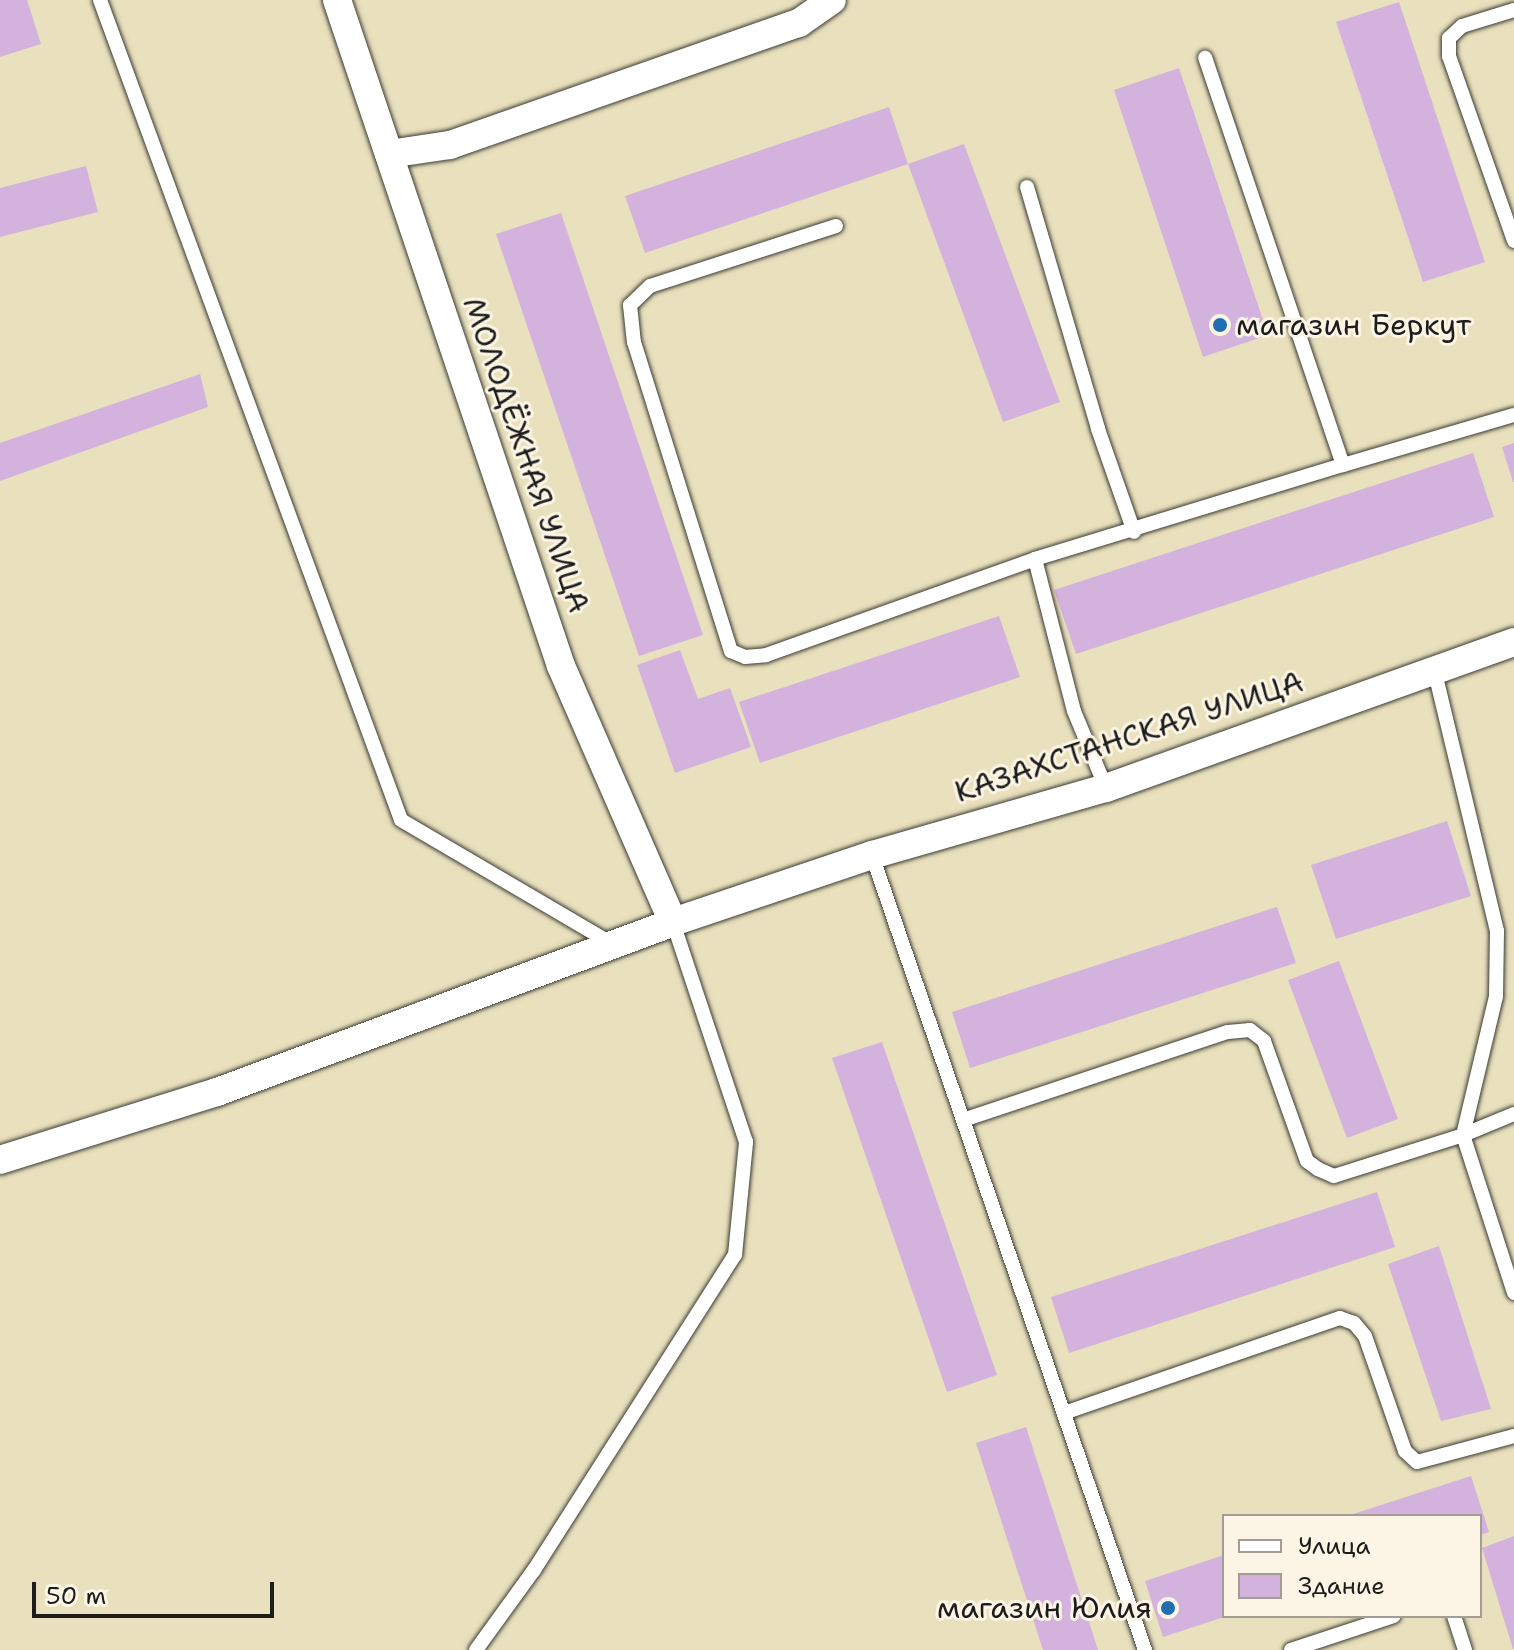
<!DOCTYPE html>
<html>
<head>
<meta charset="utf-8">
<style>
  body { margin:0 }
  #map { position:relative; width:1514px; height:1650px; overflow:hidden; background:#e9e1bd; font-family:"Shantell Sans",sans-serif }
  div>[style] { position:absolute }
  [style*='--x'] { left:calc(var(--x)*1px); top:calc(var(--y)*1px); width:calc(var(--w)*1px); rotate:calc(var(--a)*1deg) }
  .building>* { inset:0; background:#d3b2de }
  .roads { filter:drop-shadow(0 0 2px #3b3a34) drop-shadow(0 0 2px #3b3a34) }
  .lane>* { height:14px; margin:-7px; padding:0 7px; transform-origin:7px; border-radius:7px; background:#fff }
  .street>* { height:28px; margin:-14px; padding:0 14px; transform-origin:14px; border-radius:14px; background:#fff }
  .dots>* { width:22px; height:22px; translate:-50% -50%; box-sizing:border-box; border:4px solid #fcf5e5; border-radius:50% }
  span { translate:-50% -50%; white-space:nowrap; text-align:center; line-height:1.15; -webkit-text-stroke:6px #fcf5e5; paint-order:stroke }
  .poi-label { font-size:30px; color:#1c1c1c }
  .left { translate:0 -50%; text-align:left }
  .right { translate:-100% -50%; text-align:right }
  .street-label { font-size:30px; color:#1c1c1c }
  .legend { position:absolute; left:1222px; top:1514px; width:260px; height:104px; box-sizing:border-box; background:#fcf5e5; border:2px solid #a29e95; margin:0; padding:10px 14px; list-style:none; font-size:24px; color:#1c1c1c }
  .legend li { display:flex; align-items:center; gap:16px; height:40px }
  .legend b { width:40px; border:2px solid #a29e95 }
  .scale { position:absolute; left:32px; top:1582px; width:242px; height:36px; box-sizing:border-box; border:4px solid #1c1c1c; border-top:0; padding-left:10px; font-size:24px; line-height:28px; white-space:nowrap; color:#1c1c1c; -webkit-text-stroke:6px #fcf5e5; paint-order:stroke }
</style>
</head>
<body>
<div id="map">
  <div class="building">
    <i style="clip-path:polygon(0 0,27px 0,41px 44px,0 57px)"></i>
    <i style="clip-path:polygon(1399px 2px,1485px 262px,1423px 282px,1336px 22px)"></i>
    <i style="clip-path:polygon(1179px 68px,1268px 335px,1203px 357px,1114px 90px)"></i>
    <i style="clip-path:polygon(889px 107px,908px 164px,964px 144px,1060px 402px,1003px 422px,908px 164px,645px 253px,625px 196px)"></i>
    <i style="clip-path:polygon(86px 166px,98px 212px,0 237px,0 188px)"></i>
    <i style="clip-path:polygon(561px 213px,703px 635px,639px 656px,496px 234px)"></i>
    <i style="clip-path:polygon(200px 374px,208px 407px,0 481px,0 443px)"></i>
    <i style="clip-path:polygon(1514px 443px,1514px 482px,1513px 482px,1502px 447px)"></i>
    <i style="clip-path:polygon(1473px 453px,1494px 517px,1076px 654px,1054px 590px)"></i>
    <i style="clip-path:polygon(999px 616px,1020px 677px,760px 763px,739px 702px)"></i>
    <i style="clip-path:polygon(680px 650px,698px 699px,730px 688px,751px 747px,675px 773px,637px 665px)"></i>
    <i style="clip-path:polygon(1447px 821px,1471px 896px,1336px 939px,1311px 865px)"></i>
    <i style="clip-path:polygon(1277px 907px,1296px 963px,970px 1068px,952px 1012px)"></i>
    <i style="clip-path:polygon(1339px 961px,1398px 1119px,1347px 1138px,1288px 980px)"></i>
    <i style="clip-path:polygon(882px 1042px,997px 1375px,947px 1392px,832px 1058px)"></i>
    <i style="clip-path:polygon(1377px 1192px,1395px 1247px,1069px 1353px,1051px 1297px)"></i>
    <i style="clip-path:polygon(1439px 1246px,1491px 1409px,1441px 1421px,1388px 1264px)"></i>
    <i style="clip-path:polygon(1026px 1427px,1098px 1650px,1043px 1650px,976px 1443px)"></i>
    <i style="clip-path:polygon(1471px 1476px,1489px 1532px,1480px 1535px,1480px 1516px,1347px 1516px)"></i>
    <i style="clip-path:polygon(1514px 1536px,1514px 1649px,1513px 1649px,1482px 1548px)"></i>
    <i style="clip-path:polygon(1224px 1555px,1224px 1617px,1163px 1637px,1145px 1581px)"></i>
  </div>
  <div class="roads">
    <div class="lane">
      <i style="--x:100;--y:0;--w:873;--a:69.84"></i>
      <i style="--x:401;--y:820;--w:245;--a:30.4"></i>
      <i style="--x:1514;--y:10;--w:54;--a:162.9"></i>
      <i style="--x:1462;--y:26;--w:18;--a:137"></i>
      <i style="--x:1449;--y:38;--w:18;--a:90"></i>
      <i style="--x:1449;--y:56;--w:196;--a:70.6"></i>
      <i style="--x:1027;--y:187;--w:252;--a:73.6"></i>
      <i style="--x:1098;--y:429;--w:109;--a:70.7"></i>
      <i style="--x:836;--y:226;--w:195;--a:162.1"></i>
      <i style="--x:650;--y:286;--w:28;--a:136"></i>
      <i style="--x:630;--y:305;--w:37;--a:84"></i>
      <i style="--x:634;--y:342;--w:324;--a:72.6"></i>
      <i style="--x:731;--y:651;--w:15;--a:23"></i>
      <i style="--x:745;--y:657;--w:21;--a:-5"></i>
      <i style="--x:766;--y:655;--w:286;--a:-19.6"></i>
      <i style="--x:1343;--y:465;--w:178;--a:-16.3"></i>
      <i style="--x:1106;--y:788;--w:83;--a:-112.6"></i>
      <i style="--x:1074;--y:711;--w:157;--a:-104.4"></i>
      <i style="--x:1035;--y:559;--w:322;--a:-17"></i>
      <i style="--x:1343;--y:465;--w:430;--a:-108.7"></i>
      <i style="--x:872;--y:855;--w:841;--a:71.05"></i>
      <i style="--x:1514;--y:1114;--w:55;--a:157.6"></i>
      <i style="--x:1463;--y:1135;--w:166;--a:72.1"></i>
      <i style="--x:963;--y:1120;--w:279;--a:-18.4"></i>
      <i style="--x:1228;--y:1032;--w:22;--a:-5"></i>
      <i style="--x:1250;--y:1030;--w:18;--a:38"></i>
      <i style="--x:1264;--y:1041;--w:127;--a:70.3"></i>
      <i style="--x:1307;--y:1161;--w:14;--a:36"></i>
      <i style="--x:1318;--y:1169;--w:17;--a:24"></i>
      <i style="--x:1334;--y:1176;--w:135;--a:-17.6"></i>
      <i style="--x:1463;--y:1135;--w:143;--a:-76.6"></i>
      <i style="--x:1496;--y:996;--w:65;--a:-89.1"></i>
      <i style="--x:1497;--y:931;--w:269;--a:-103.5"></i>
      <i style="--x:1064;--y:1413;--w:292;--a:-19"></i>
      <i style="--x:1340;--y:1318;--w:15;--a:20"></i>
      <i style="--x:1354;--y:1323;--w:17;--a:50"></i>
      <i style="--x:1365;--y:1336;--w:122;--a:70.8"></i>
      <i style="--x:1405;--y:1451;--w:16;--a:43"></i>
      <i style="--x:1417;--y:1462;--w:100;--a:-15"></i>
      <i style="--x:1454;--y:1616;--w:36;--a:72"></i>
      <i style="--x:476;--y:1650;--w:99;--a:-54.1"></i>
      <i style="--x:534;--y:1570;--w:374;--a:-57.5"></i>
      <i style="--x:735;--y:1255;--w:114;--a:-84.4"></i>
      <i style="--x:746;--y:1142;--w:232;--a:-108.4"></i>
      <i style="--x:1291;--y:1650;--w:108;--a:-18.3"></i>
    </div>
    <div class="street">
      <i style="--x:337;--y:0;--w:703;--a:71.41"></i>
      <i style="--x:561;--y:666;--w:279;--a:66.4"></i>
      <i style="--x:389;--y:154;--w:62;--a:-8.4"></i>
      <i style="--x:450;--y:145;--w:370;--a:-19.3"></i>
      <i style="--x:799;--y:23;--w:40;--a:-34.9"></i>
      <i style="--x:0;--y:1160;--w:227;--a:-17.4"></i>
      <i style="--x:217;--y:1092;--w:487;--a:-20.4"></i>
      <i style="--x:673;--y:922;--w:210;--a:-18.6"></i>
      <i style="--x:872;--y:855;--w:243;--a:-16"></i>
      <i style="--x:1106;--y:788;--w:433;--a:-19.7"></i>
    </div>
  </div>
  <div class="dots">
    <i style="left:1220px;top:325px;background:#1f6fb2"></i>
    <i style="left:1168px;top:1608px;background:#1f6fb2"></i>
  </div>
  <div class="poi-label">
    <span class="left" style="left:1236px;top:325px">магазин Беркут</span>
    <span class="right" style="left:1152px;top:1608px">магазин Юлия</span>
  </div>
  <div class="street-label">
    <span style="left:526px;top:455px;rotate:71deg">МОЛОДЁЖНАЯ УЛИЦА</span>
    <span style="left:1129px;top:737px;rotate:-18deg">КАЗАХСТАНСКАЯ УЛИЦА</span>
  </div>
  <ul class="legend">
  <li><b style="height:10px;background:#fff"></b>Улица</li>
  <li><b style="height:22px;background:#d3b2de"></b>Здание</li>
  </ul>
  <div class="scale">50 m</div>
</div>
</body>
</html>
